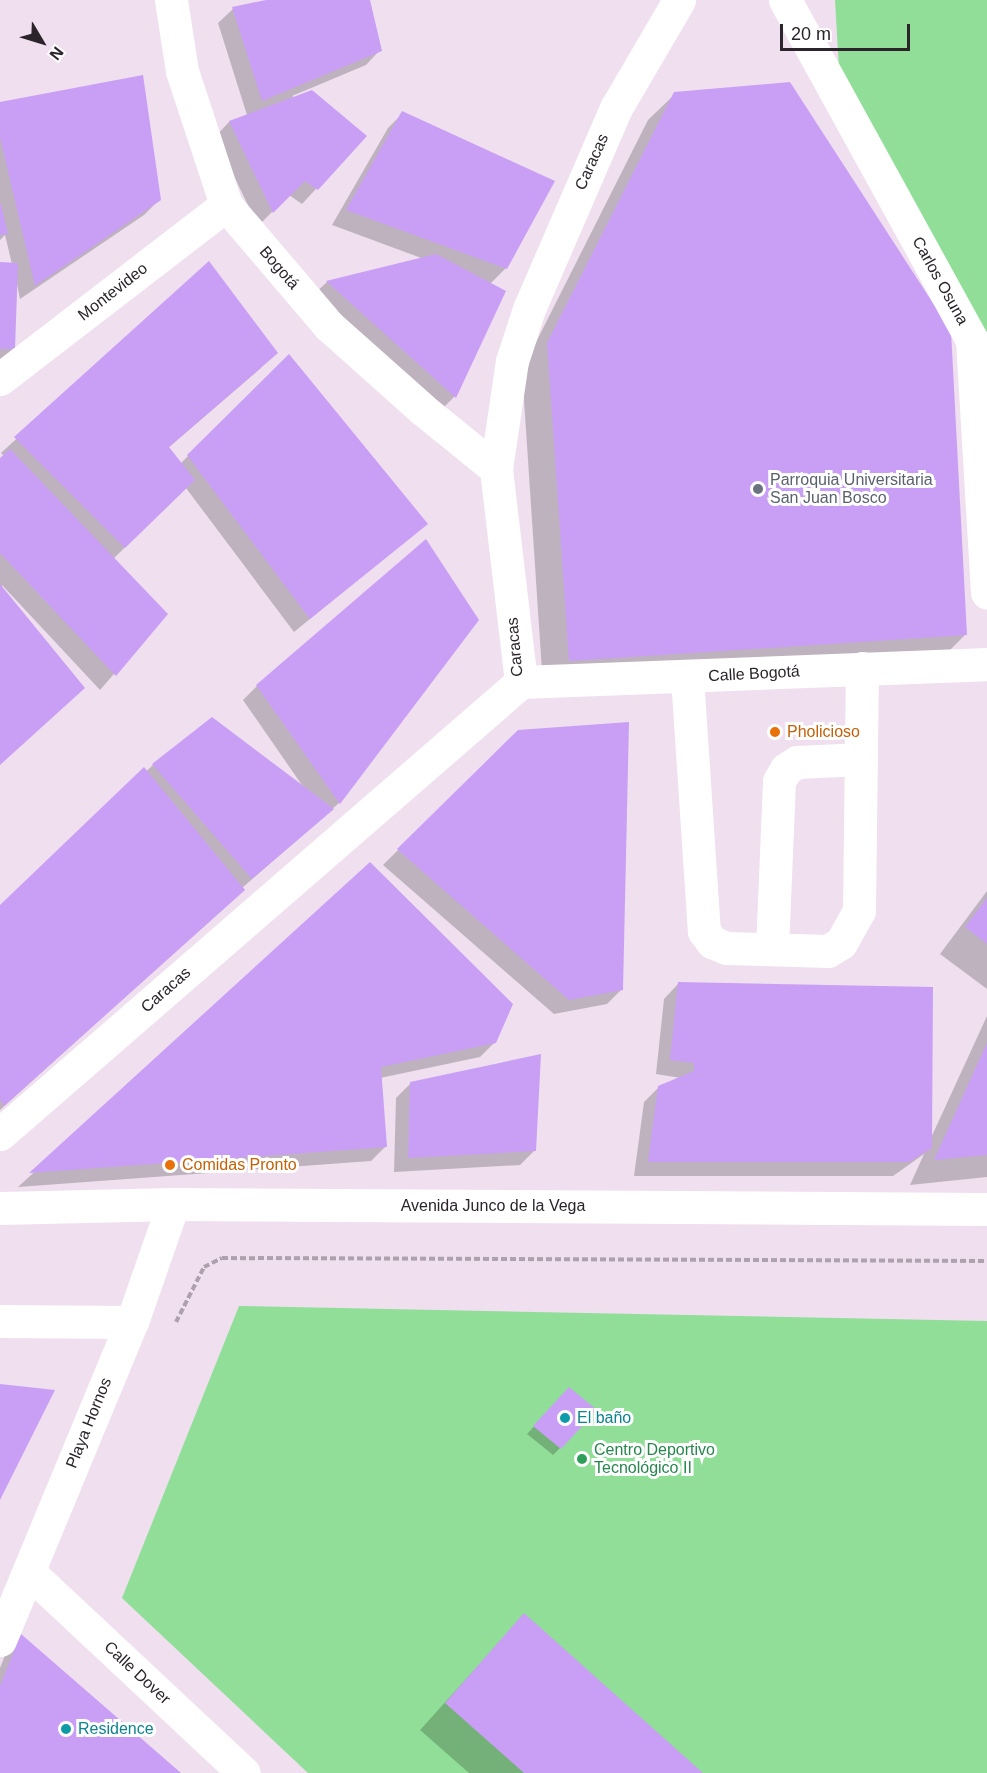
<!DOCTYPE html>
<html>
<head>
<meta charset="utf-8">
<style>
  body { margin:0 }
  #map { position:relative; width:987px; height:1773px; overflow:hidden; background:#efdfef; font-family:Arial,sans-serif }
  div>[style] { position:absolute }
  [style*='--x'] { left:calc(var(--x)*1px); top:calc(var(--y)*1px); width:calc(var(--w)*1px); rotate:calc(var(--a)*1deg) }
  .green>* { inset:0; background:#90de97 }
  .shadow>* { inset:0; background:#0003 }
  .building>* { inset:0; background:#c99ff5 }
  .path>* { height:4px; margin-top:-2px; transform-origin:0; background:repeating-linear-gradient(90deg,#ada1ad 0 6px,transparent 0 9px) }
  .minor>* { height:33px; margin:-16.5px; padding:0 16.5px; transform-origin:16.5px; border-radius:16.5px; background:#fff }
  .dots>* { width:16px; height:16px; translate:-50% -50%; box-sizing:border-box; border:3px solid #fff; border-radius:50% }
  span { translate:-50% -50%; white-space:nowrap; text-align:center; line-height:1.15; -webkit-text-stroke:6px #fff; paint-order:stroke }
  .street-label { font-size:16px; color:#2b252b }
  .worship-label { font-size:16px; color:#5b616d }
  .left { translate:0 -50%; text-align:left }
  .food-label { font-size:16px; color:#c56008 }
  .culture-label { font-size:16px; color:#0d838f }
  .leisure-label { font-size:16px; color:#27864d }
  .north { position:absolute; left:12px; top:12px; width:60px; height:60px; -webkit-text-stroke:4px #fff; paint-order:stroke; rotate:128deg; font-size:16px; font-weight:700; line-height:24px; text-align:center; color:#2b252b }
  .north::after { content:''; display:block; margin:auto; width:21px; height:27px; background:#2b252b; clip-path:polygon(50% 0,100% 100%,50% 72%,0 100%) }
  .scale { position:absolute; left:780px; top:24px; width:130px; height:27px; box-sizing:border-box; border:3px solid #2b252b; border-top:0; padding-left:8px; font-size:18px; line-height:21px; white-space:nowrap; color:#2b252b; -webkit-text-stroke:4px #fff; paint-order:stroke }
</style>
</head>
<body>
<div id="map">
  <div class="green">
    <i style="clip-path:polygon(835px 0,987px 0,987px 332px,972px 340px,841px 104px)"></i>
    <i style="clip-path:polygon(239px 1306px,987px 1321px,987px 1773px,308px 1773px,122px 1598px)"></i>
  </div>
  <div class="shadow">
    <i style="clip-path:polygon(273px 0,369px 0,380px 50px,366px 65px,292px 96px,365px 136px,302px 204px,289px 195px,258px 226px,215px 137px,229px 122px,247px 115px,218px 23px,233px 9px)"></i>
    <i style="clip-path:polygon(675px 94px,966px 634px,940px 660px,543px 686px,522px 370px,648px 120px)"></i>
    <i style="clip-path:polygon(0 104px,159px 200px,144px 215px,20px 299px,17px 284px,14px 348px,0 362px,0 264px,12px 264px,5px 235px,0 240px)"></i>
    <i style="clip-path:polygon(403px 113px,506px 268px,490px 284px,504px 291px,454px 397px,440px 411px,312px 296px,327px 282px,424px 259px,332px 225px,388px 128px)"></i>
    <i style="clip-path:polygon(208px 263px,261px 368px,168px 448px,180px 464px,289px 356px,426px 524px,294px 632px,186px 488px,113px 559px,166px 614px,100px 690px,2px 585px,0 765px,0 459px,4px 456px,1px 453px)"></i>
    <i style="clip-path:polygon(477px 620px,339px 803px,242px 888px,228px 904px,0 1110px,0 907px,153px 765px,212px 719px,304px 788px,243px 700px,257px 686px)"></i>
    <i style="clip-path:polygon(518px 731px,622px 989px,607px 1004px,554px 1014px,383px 865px)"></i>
    <i style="clip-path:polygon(370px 864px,495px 1042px,480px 1057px,380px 1078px,386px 1146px,371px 1161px,18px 1187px)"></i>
    <i style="clip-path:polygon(987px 891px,987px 989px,940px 954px)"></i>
    <i style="clip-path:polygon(678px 984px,930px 1140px,987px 1016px,987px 1177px,910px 1185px,924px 1154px,893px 1176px,634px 1176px,644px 1102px,659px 1087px,681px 1078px,656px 1074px,664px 999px)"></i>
    <i style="clip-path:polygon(411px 1083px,535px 1150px,520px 1165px,394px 1172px,396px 1098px)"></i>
    <i style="clip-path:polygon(562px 1396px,560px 1448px,553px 1455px,527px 1434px)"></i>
    <i style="clip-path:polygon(524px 1615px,701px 1773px,469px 1773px,420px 1730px)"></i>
    <i style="clip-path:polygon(22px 1636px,179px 1773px,0 1773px,0 1668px,7px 1650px)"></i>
  </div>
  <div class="building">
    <i style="clip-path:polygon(266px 0,370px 0,382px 51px,262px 101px,232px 7px)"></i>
    <i style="clip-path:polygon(143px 75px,161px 200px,35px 286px,0 137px,0 102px)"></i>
    <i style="clip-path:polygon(790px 82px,951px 331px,967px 635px,569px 661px,547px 343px,674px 92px)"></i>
    <i style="clip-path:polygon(312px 90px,367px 136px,318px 190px,305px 181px,273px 213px,229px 121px)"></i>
    <i style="clip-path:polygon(402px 111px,555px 181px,507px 269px,346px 210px)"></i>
    <i style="clip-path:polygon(0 204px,1px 204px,8px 234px,0 235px)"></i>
    <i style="clip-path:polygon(436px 254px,506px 291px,456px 398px,326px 281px)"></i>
    <i style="clip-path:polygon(209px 261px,278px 353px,169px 447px,195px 480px,125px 548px,14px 437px)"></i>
    <i style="clip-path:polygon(0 262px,18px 263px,15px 349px,0 349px)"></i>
    <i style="clip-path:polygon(289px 354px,428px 524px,310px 619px,187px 455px)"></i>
    <i style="clip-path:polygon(10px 449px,168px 614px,116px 676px,0 553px,0 458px)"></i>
    <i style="clip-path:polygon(426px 539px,479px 620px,340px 804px,256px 685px)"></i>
    <i style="clip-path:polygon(0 584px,85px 688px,0 765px)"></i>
    <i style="clip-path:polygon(212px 717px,334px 809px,252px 879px,152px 764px)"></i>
    <i style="clip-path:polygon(629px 722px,623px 990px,569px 1000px,397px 849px,518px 730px)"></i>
    <i style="clip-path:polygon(144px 767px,245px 890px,4px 1106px,0 1099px,0 905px)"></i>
    <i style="clip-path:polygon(370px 862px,513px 1004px,496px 1043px,381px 1067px,387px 1147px,29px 1173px)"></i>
    <i style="clip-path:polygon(987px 898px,987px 944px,965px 927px)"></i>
    <i style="clip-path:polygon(678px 982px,933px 987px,932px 1148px,909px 1162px,648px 1162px,658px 1086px,694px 1071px,694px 1063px,670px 1060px)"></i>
    <i style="clip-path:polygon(987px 1043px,987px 1155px,934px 1160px)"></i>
    <i style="clip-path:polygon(541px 1054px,536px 1151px,408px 1158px,410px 1082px)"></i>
    <i style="clip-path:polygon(0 1384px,55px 1390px,0 1500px)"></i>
    <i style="clip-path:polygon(569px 1387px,597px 1410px,561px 1449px,533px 1426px)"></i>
    <i style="clip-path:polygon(524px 1613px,703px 1773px,524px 1773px,445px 1703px)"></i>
    <i style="clip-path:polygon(21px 1634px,181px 1773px,0 1773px,0 1686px)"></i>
  </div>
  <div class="path">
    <i style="--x:176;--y:1322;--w:62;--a:-63"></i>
    <i style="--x:204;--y:1267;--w:20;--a:-27"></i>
    <i style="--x:222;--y:1258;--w:765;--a:0.22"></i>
  </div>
  <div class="minor">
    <i style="--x:171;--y:0;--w:72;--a:81.2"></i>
    <i style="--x:182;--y:71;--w:141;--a:71.8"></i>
    <i style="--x:226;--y:205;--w:159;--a:49.6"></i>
    <i style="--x:329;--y:326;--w:125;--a:41.7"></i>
    <i style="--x:422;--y:409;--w:95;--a:39"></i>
    <i style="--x:785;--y:0;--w:388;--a:61.2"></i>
    <i style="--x:972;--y:340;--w:253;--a:86.6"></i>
    <i style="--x:0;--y:379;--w:285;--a:-37.6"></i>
    <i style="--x:687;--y:677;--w:255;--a:86.2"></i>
    <i style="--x:704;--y:931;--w:14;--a:54"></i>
    <i style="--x:712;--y:942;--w:15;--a:23"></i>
    <i style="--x:726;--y:948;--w:102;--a:1.7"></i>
    <i style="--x:828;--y:951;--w:15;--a:-32"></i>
    <i style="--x:841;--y:943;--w:37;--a:-61"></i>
    <i style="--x:859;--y:911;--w:243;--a:-89.3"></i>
    <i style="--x:521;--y:682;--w:214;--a:-96.7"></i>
    <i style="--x:496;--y:469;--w:109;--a:-81.6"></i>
    <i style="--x:512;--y:361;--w:55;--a:-71.9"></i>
    <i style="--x:529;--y:309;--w:219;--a:-66.6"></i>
    <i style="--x:616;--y:108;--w:125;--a:-59.7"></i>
    <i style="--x:521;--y:682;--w:466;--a:-2.2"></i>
    <i style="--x:772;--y:949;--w:168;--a:-87.6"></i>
    <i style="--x:779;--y:781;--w:14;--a:-60"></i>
    <i style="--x:786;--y:769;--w:13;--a:-32"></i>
    <i style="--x:797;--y:762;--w:64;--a:-2.7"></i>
    <i style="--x:0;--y:1134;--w:690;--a:-40.94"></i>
    <i style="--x:0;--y:1208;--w:173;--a:-1.3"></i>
    <i style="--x:173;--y:1204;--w:814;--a:0.35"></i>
    <i style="--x:0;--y:1321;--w:132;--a:0.4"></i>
    <i style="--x:29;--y:1572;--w:294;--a:43.1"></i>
    <i style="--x:0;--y:1640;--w:344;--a:-67.5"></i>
    <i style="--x:132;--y:1322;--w:125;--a:-70.8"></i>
  </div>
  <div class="dots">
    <i style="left:758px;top:489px;background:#6b7280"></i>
    <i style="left:775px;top:732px;background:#e8710a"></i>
    <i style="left:170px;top:1165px;background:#e8710a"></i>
    <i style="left:565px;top:1418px;background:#0f9aa8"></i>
    <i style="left:582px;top:1459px;background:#2e9e5b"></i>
    <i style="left:66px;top:1729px;background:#0f9aa8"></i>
  </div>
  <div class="street-label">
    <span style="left:592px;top:162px;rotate:-66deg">Caracas</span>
    <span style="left:279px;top:268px;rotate:49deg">Bogotá</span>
    <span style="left:940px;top:281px;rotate:61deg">Carlos Osuna</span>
    <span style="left:113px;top:292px;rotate:-38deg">Montevideo</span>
    <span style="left:515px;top:647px;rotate:-95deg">Caracas</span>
    <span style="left:754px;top:674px;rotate:-3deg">Calle Bogotá</span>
    <span style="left:166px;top:990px;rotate:-41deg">Caracas</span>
    <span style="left:493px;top:1206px">Avenida Junco de la Vega</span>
    <span style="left:89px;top:1423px;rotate:-68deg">Playa Hornos</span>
    <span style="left:137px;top:1673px;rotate:43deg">Calle Dover</span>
  </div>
  <div class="worship-label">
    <span class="left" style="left:770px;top:489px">Parroquia Universitaria<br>San Juan Bosco</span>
  </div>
  <div class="food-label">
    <span class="left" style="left:787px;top:732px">Pholicioso</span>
    <span class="left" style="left:182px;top:1165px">Comidas Pronto</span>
  </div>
  <div class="culture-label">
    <span class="left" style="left:577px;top:1418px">El baño</span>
    <span class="left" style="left:78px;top:1729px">Residence</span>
  </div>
  <div class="leisure-label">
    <span class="left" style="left:594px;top:1459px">Centro Deportivo<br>Tecnológico II</span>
  </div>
  <div class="north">N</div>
  <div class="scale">20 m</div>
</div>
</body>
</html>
